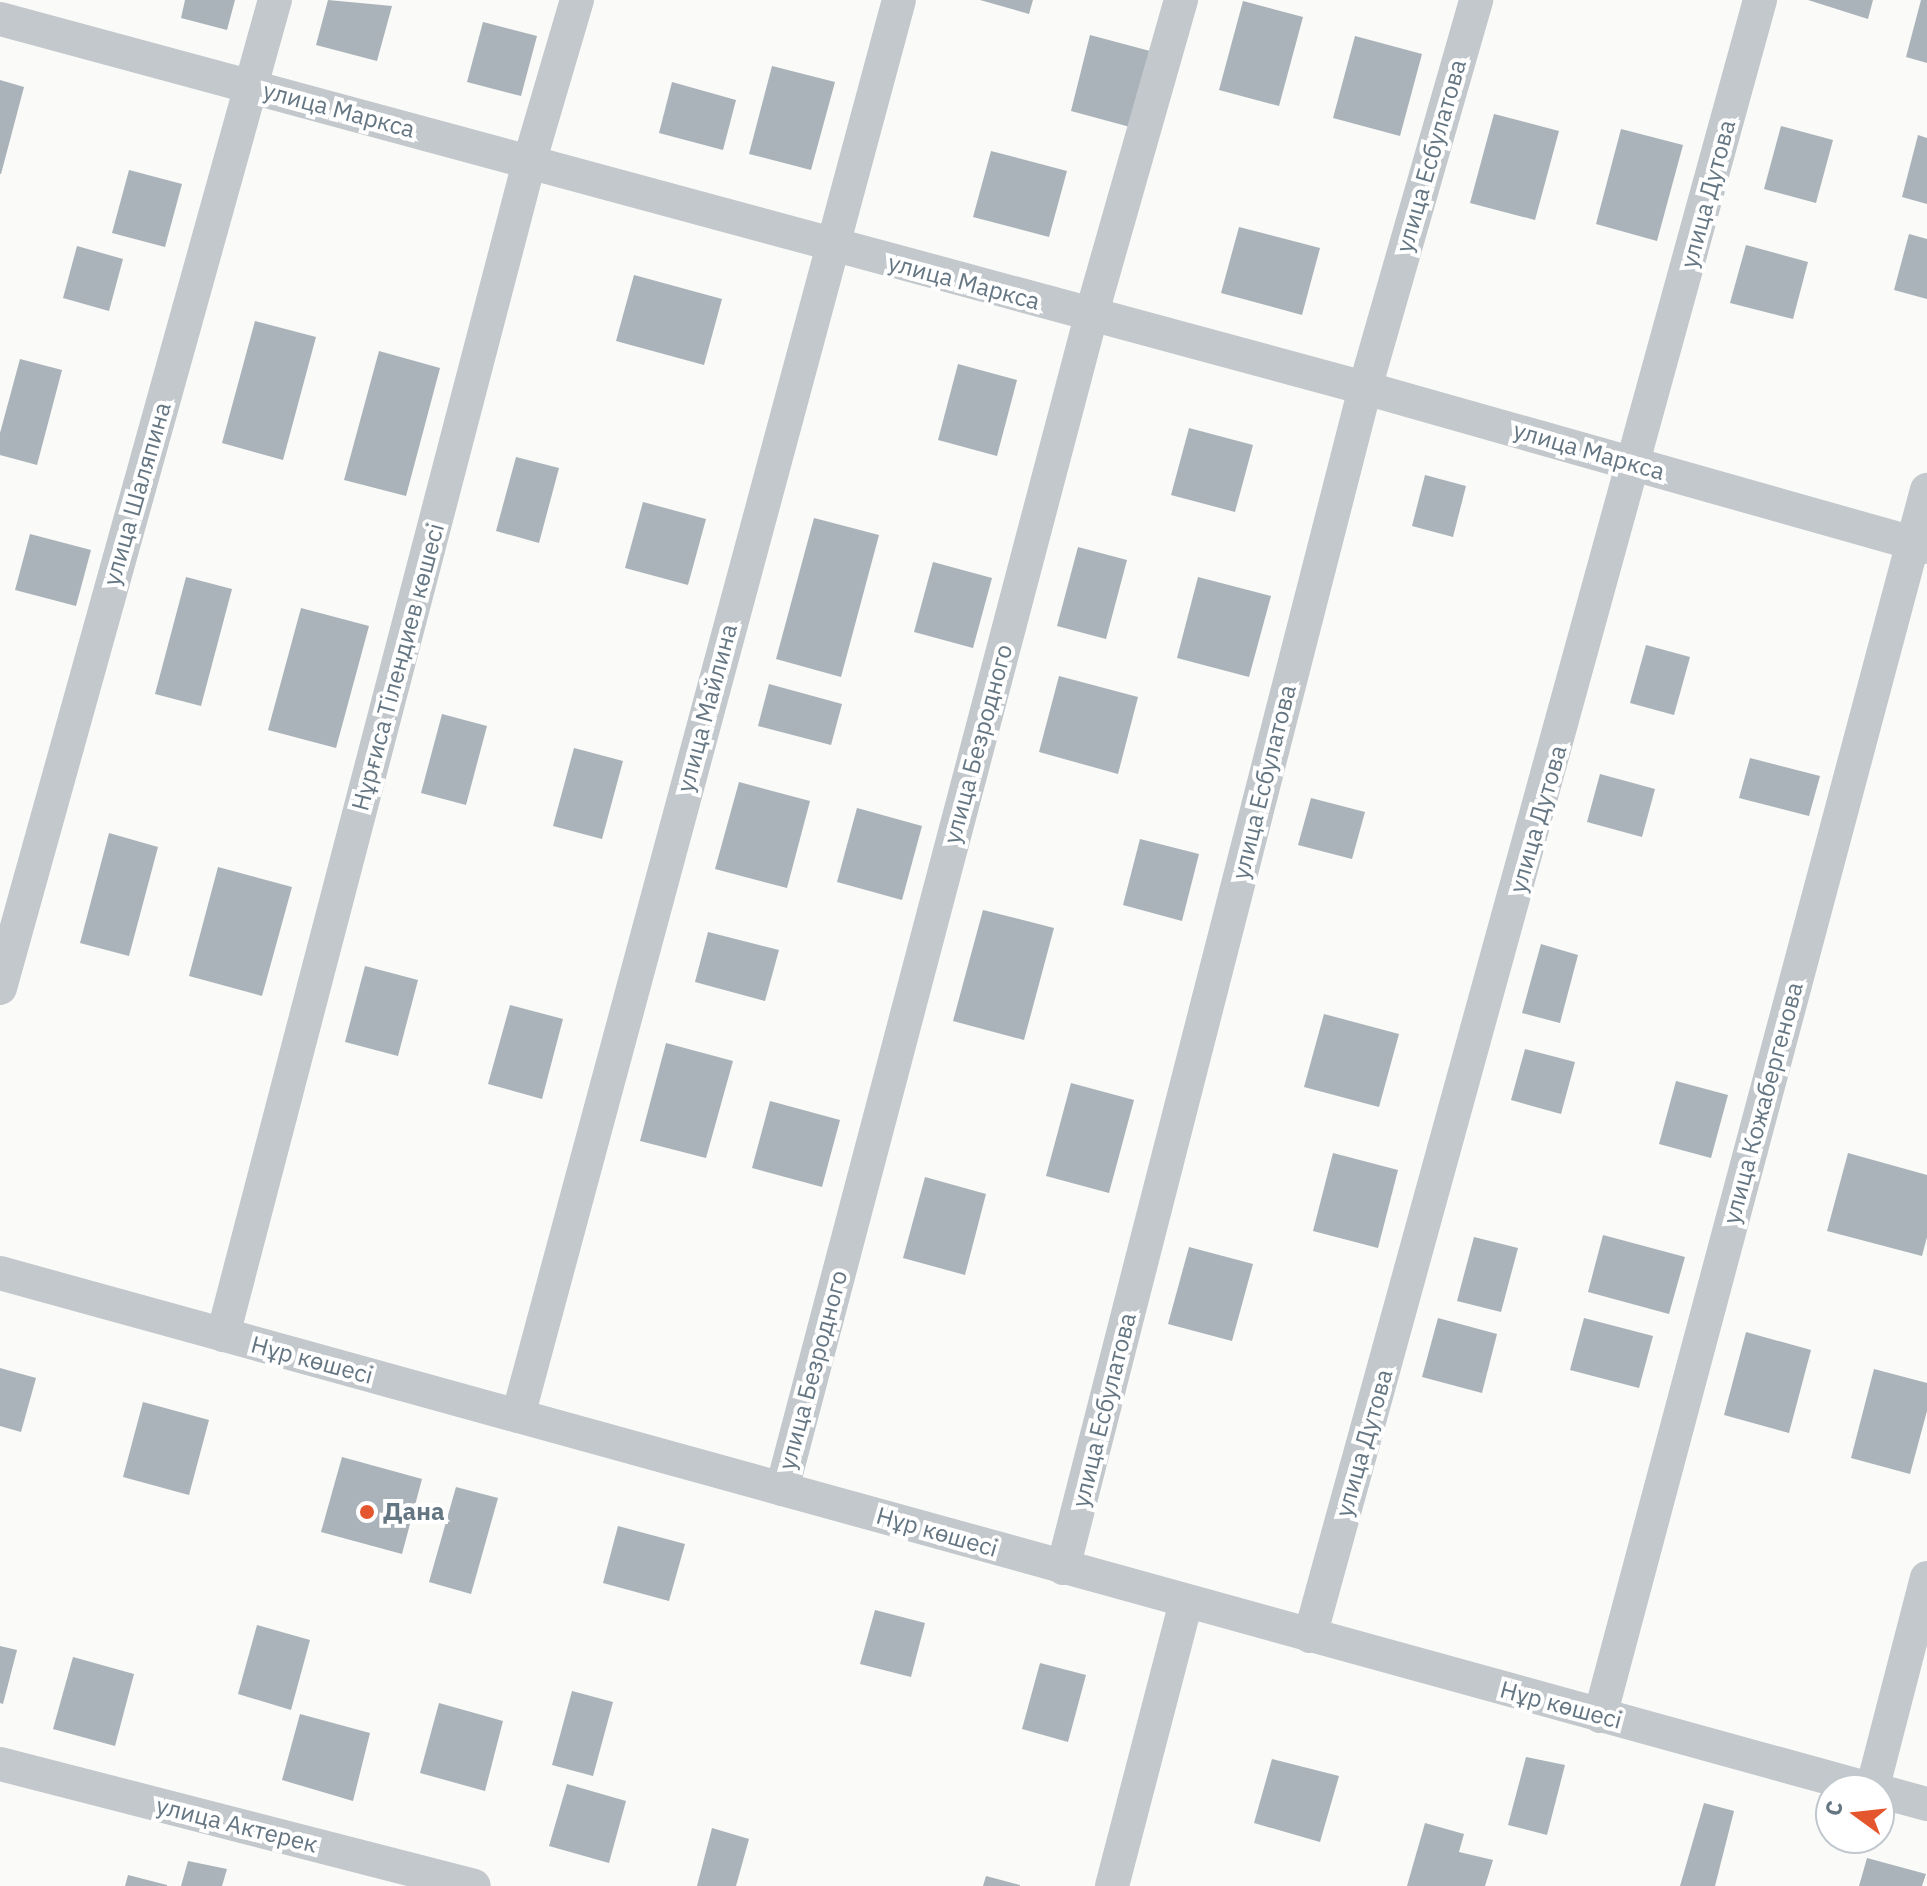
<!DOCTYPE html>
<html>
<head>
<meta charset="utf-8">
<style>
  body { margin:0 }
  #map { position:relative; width:1927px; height:1886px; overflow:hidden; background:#fafaf8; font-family:"IBM Plex Sans",sans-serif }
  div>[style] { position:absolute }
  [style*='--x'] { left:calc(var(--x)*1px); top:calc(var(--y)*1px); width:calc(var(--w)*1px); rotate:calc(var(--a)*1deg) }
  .building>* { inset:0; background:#aab3b9 }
  .street>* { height:34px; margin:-17px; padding:0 17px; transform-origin:17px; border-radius:17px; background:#c3c8cc }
  .dots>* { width:22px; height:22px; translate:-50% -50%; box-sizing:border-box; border:4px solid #fff; border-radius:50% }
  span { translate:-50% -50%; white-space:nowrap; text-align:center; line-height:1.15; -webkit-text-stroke:8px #fff; paint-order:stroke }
  .street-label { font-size:24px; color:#657683 }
  .poi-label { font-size:24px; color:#657683; font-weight:700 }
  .left { translate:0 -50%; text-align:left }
  .north { position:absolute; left:1815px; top:1774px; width:80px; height:80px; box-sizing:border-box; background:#fff; border:2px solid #c1c8cd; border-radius:50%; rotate:285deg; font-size:22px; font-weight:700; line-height:32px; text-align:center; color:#657683 }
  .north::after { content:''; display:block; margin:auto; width:28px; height:36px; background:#e4572e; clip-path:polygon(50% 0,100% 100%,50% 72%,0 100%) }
</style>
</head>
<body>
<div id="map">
  <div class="building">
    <i style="clip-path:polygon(185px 0,235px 0,227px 30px,181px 18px)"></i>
    <i style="clip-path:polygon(328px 0,392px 6px,377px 61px,316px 45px)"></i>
    <i style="clip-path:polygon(980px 0,1033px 0,1029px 14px)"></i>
    <i style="clip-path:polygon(1808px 0,1873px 0,1868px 19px)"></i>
    <i style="clip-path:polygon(1921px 0,1927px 0,1927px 63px,1906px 57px)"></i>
    <i style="clip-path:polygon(1243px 1px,1303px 17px,1279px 106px,1219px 90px)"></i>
    <i style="clip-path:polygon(483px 22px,537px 36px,521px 96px,467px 82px)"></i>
    <i style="clip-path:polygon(1090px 35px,1150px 51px,1130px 127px,1071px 111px)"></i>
    <i style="clip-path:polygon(1355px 36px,1422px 54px,1400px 136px,1333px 118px)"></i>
    <i style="clip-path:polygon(772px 66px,835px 82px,811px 170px,749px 154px)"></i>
    <i style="clip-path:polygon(0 80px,24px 87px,1px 174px,0 174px)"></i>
    <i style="clip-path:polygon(672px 82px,736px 100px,723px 150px,659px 133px)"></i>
    <i style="clip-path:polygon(1494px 114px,1559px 131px,1535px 220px,1470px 203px)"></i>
    <i style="clip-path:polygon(1781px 126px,1833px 140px,1816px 203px,1764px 189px)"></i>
    <i style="clip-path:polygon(1621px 129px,1683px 145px,1657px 241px,1596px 224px)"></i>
    <i style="clip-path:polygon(1918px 135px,1927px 138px,1927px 204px,1902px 197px)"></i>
    <i style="clip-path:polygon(991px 151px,1067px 171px,1049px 237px,973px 217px)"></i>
    <i style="clip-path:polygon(129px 170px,182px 184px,165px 247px,112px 233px)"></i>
    <i style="clip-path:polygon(1239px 227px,1320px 248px,1302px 315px,1221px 293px)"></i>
    <i style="clip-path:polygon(1909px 234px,1927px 239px,1927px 299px,1894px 290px)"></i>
    <i style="clip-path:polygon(1746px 245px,1808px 262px,1793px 319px,1730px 303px)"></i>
    <i style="clip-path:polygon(77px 246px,123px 259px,109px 311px,63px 298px)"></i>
    <i style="clip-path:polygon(634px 275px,722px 299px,704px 365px,616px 341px)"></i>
    <i style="clip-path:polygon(255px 321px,316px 337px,283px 460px,222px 443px)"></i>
    <i style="clip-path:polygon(379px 351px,440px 368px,406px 496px,344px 480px)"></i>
    <i style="clip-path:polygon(20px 359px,62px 370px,37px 465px,0 455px,0 433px)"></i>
    <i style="clip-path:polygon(958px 364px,1017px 380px,997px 456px,938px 440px)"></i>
    <i style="clip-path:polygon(1189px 428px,1253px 445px,1235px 512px,1171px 495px)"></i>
    <i style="clip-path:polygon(516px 457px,559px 468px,539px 543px,496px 531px)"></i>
    <i style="clip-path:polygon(1425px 475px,1466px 486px,1453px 537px,1412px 526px)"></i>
    <i style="clip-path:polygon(643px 502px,706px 519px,688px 585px,625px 568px)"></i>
    <i style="clip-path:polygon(814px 518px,879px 535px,841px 677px,776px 659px)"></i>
    <i style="clip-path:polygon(30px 534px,91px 550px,76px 606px,15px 590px)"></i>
    <i style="clip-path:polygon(1078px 547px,1127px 560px,1106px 639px,1057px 626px)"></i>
    <i style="clip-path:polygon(933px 562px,992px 578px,973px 648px,914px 632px)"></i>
    <i style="clip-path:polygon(186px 577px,232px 589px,201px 706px,155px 694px)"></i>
    <i style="clip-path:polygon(1198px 577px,1271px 596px,1249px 677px,1177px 658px)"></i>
    <i style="clip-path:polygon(301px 608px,369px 626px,336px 748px,268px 730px)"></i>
    <i style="clip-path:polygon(1646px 645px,1690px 657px,1674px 715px,1630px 703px)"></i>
    <i style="clip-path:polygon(1059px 676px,1138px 697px,1118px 774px,1039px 752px)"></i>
    <i style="clip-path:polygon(769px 684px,842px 704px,831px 745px,758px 726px)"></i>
    <i style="clip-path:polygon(442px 714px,487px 726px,466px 805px,421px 793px)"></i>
    <i style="clip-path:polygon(574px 748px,623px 761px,602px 839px,553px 826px)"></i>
    <i style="clip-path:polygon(1750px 758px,1820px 776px,1809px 816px,1739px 798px)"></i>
    <i style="clip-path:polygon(1600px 774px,1655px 789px,1642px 837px,1587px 822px)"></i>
    <i style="clip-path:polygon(739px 782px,810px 801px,787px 888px,715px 869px)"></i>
    <i style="clip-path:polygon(1311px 798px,1365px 812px,1352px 859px,1298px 845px)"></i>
    <i style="clip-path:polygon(857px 808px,922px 826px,902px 900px,837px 882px)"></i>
    <i style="clip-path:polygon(109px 833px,158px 847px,129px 956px,80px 943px)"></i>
    <i style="clip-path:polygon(1140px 839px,1199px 854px,1182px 921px,1123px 905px)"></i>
    <i style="clip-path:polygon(218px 867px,292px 887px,262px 996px,189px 976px)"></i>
    <i style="clip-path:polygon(983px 910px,1054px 928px,1024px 1040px,953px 1021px)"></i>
    <i style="clip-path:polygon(708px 932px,779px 950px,765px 1001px,695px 982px)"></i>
    <i style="clip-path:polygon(1541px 944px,1578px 955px,1560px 1023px,1522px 1013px)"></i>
    <i style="clip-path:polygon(365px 966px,418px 980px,398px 1056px,345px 1042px)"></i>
    <i style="clip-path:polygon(510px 1005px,563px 1019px,542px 1099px,488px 1084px)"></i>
    <i style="clip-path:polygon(1324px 1014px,1399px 1034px,1379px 1107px,1304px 1087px)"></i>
    <i style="clip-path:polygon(666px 1043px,733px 1061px,706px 1158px,640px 1141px)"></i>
    <i style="clip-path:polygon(1525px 1049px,1575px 1062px,1561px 1114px,1511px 1100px)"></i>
    <i style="clip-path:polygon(1676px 1081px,1728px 1095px,1711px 1158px,1659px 1144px)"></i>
    <i style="clip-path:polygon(1071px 1083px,1134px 1100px,1109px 1193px,1046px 1176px)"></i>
    <i style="clip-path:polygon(770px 1101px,840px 1120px,822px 1187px,752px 1168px)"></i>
    <i style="clip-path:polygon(1333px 1153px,1398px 1170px,1378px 1248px,1313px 1231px)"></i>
    <i style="clip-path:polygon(1848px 1153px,1927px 1175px,1927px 1237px,1922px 1256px,1827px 1231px)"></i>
    <i style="clip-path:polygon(925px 1177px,986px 1194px,965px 1275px,903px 1258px)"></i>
    <i style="clip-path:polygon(1603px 1235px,1685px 1257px,1669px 1314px,1588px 1292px)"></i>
    <i style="clip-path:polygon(1474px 1237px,1518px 1248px,1501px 1312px,1457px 1301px)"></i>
    <i style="clip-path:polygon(1189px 1247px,1253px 1264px,1232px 1341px,1168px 1324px)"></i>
    <i style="clip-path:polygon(1438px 1318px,1497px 1334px,1482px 1393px,1422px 1377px)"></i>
    <i style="clip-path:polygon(1584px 1318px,1653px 1336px,1639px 1388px,1570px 1370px)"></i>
    <i style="clip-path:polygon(1746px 1332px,1811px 1350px,1789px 1433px,1724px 1415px)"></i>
    <i style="clip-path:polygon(0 1368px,36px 1378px,21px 1432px,0 1426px)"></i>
    <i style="clip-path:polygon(1874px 1369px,1927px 1383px,1927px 1411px,1910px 1474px,1851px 1458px)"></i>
    <i style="clip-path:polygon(143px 1402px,209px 1420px,189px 1495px,123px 1477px)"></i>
    <i style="clip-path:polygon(342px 1457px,422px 1479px,402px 1554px,321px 1532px)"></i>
    <i style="clip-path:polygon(456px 1487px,498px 1498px,471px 1594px,429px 1582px)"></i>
    <i style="clip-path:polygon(618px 1526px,685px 1544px,669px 1601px,603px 1583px)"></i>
    <i style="clip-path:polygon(875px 1610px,925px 1623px,911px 1677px,860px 1664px)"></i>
    <i style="clip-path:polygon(257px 1625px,310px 1640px,291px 1710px,238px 1694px)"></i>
    <i style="clip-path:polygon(0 1646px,17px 1650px,3px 1704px,0 1703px)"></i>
    <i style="clip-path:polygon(73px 1657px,134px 1674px,115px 1746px,53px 1729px)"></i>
    <i style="clip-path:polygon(1040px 1663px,1086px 1675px,1068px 1742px,1022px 1729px)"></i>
    <i style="clip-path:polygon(572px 1691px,613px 1702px,593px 1776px,552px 1765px)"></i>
    <i style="clip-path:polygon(439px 1703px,503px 1721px,485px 1791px,420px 1773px)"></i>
    <i style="clip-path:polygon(300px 1714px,370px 1733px,353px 1801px,282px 1780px)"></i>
    <i style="clip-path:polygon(1526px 1757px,1565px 1765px,1547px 1835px,1508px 1825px)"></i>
    <i style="clip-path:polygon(1272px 1759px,1339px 1776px,1320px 1842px,1254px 1823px)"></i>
    <i style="clip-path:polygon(567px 1784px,626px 1801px,609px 1863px,549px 1846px)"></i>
    <i style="clip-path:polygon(1704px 1803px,1734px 1811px,1715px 1886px,1680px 1886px)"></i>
    <i style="clip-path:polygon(1425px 1823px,1464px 1834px,1459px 1852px,1493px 1860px,1485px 1886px,1407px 1886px)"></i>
    <i style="clip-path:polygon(712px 1828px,749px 1839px,736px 1886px,697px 1886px)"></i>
    <i style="clip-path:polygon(1867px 1858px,1926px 1874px,1922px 1886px,1859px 1886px)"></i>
    <i style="clip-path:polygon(188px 1861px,227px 1869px,222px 1886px,181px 1886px)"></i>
    <i style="clip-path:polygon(128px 1875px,167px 1885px,167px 1886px,125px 1886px)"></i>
    <i style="clip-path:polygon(986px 1876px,1020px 1885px,1020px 1886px,983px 1886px)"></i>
  </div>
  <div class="street">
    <i style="--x:0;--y:19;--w:1414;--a:15.13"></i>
    <i style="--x:1365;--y:388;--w:584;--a:15.8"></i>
    <i style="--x:0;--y:988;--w:1026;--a:-74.45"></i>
    <i style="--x:0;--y:1273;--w:1943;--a:15.43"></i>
    <i style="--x:223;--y:1335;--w:1211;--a:-75.37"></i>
    <i style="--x:529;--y:163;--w:170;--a:-73.6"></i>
    <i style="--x:518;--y:1416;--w:1466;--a:-74.94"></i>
    <i style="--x:782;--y:1489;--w:1213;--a:-75.24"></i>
    <i style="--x:1091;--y:316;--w:329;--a:-74.1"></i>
    <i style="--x:1063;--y:1568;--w:1218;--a:-75.64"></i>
    <i style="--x:1365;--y:388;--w:404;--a:-74"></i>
    <i style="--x:1310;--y:1636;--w:1697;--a:-74.62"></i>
    <i style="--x:1600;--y:1716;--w:1269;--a:-75.07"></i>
    <i style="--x:0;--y:1764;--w:489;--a:14.4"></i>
    <i style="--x:1872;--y:1790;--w:219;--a:-75.5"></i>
    <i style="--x:1879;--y:1791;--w:50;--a:15.2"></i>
    <i style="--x:1112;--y:1886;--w:294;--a:-75.4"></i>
  </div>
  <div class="dots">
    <i style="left:367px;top:1512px;background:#e4572e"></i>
  </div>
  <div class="street-label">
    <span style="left:339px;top:110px;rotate:15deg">улица Маркса</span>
    <span style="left:1431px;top:156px;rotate:-74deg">улица Есбулатова</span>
    <span style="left:1708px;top:194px;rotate:-75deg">улица Дутова</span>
    <span style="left:964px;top:282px;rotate:15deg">улица Маркса</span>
    <span style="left:1589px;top:451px;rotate:16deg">улица Маркса</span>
    <span style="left:137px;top:494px;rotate:-74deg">улица Шаляпина</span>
    <span style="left:398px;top:667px;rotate:-75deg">Нұрғиса Тілендиев көшесі</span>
    <span style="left:707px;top:708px;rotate:-75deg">улица Майлина</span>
    <span style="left:978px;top:744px;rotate:-75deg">улица Безродного</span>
    <span style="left:1264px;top:782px;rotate:-76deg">улица Есбулатова</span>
    <span style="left:1538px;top:819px;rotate:-74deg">улица Дутова</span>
    <span style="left:1763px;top:1103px;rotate:-75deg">улица Кожабергенова</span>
    <span style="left:312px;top:1360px;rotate:15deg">Нұр көшесі</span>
    <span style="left:813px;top:1370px;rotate:-75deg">улица Безродного</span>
    <span style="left:1104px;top:1410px;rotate:-76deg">улица Есбулатова</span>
    <span style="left:1364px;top:1443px;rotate:-74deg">улица Дутова</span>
    <span style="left:937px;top:1532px;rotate:16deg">Нұр көшесі</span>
    <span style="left:1561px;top:1705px;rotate:15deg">Нұр көшесі</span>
    <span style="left:237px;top:1825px;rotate:14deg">улица Актерек</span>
  </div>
  <div class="poi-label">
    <span class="left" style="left:383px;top:1512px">Дана</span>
  </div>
  <div class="north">С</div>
</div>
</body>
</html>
